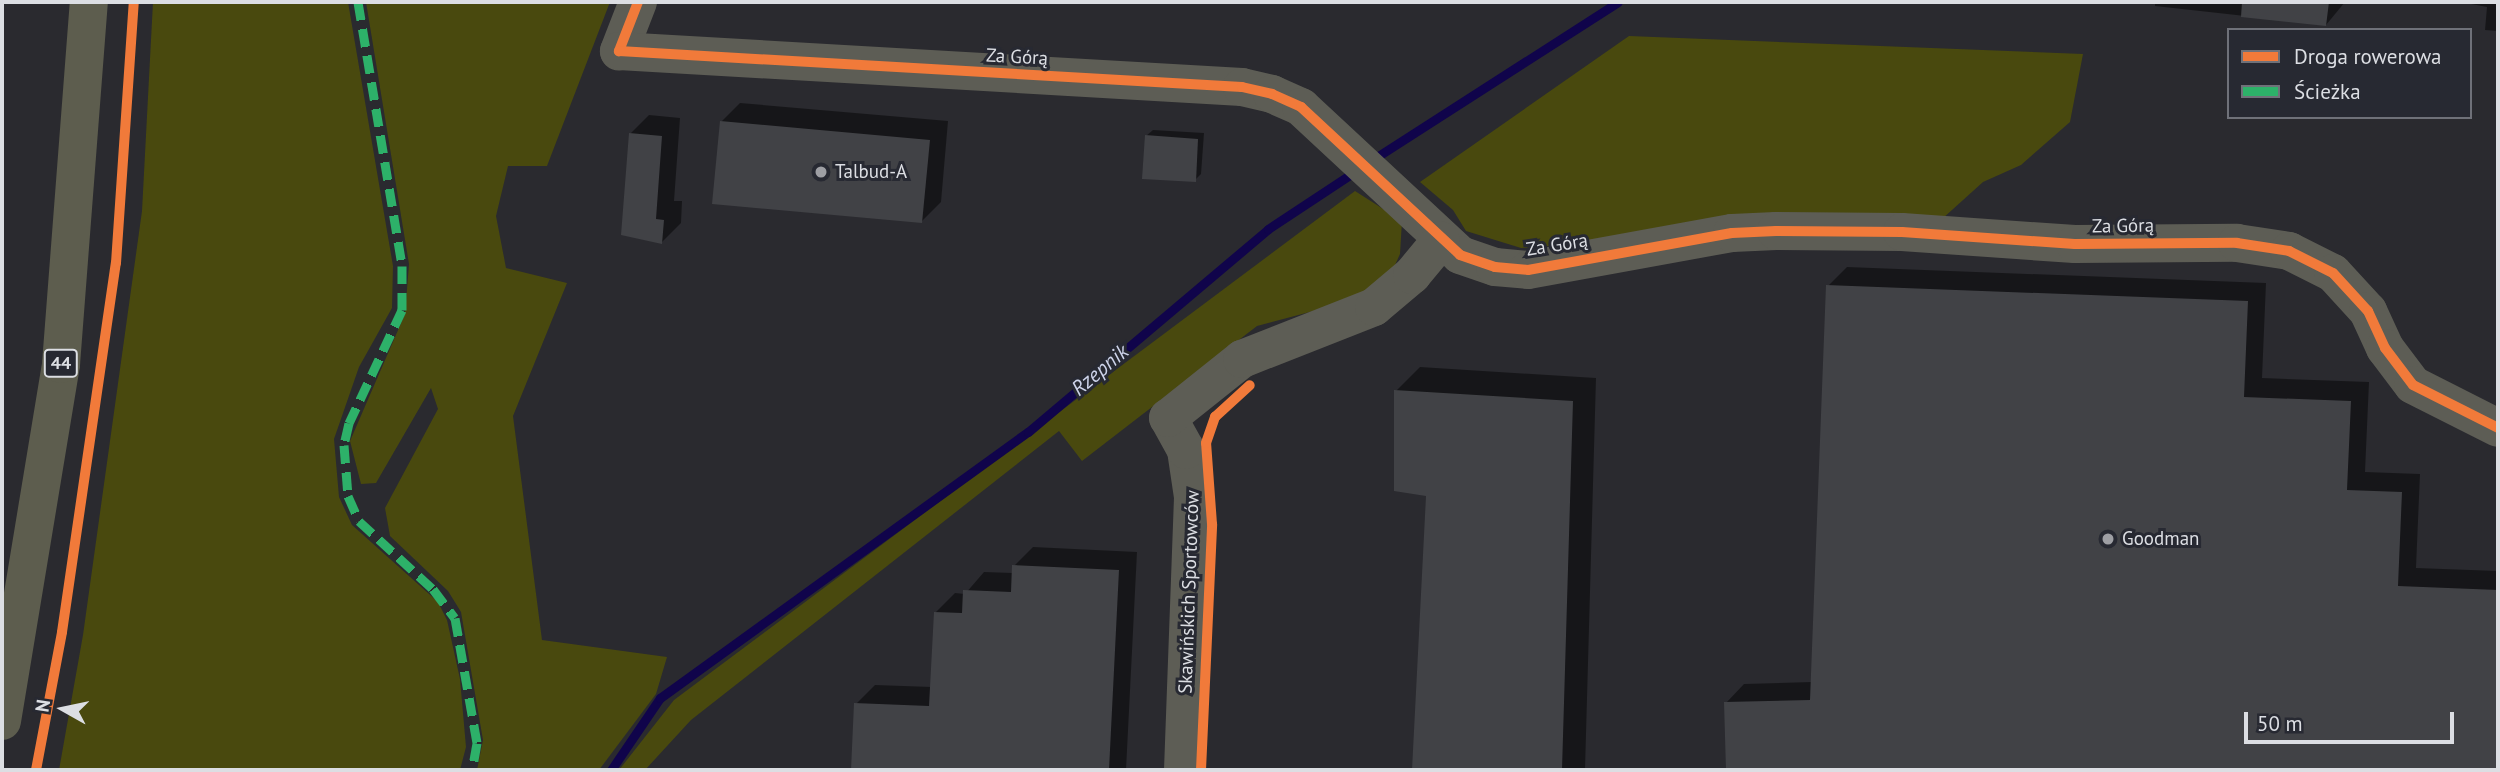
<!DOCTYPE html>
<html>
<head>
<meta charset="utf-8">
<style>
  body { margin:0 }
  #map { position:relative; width:2500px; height:772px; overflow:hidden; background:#2a2a2f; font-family:"PT Sans",sans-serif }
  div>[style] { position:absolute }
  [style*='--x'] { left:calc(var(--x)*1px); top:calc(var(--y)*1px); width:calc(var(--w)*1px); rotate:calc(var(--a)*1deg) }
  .green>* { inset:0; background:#49490e }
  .shadow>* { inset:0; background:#0007 }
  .stream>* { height:9px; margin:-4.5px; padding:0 4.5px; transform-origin:4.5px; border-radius:4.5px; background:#10044b }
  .building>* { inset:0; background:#414246 }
  .minor>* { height:38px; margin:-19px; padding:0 19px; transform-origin:19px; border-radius:19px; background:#5d5d55 }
  .major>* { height:38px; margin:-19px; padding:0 19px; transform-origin:19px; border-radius:19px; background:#5d5d4e }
  .quiet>* { height:9px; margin-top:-4.5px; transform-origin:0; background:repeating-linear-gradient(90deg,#2db169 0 18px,transparent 0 27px) }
  .cycleway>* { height:10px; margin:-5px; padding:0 5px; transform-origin:5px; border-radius:5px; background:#f17a3a }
  .dots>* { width:19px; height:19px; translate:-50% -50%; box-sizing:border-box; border:4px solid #272932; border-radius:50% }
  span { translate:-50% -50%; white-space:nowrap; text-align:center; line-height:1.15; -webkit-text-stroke:6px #272932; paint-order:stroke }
  .shield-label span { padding:2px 5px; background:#272932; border:2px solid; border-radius:5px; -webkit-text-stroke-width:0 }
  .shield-label { font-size:18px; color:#dcdee3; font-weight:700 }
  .street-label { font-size:19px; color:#dcdee3 }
  .poi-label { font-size:19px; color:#dcdee3 }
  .left { translate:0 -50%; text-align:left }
  .water-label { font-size:21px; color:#ced4ea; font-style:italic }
  .frame { position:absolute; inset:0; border:4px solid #dcdee3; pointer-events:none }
  .legend { position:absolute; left:2227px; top:28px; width:245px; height:91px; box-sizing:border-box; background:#272932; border:2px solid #6f7179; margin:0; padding:9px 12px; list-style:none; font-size:21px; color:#dcdee3 }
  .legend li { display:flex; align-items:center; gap:14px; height:35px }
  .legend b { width:35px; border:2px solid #6f7179 }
  .north { position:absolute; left:28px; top:674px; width:70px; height:70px; -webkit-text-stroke:5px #272932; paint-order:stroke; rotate:279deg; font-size:19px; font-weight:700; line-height:28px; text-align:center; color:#dcdee3 }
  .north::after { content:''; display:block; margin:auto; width:24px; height:32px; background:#dcdee3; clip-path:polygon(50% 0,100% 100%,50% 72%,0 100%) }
  .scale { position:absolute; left:2244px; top:712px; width:210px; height:32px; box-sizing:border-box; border:4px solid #dcdee3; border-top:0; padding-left:9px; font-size:21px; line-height:24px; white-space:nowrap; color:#dcdee3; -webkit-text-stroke:5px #272932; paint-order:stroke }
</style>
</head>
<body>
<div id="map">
  <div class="green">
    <i style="clip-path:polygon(153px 2px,348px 2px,393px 266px,392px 308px,359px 367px,334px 439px,339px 497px,352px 525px,438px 602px,447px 620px,460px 679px,466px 747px,460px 770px,59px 770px,83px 635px,142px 211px)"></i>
    <i style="clip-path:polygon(366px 2px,610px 2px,547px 166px,508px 166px,496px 216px,506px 268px,567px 283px,513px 416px,542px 640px,667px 657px,656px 694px,599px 770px,477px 770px,483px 740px,461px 612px,448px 591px,390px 536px,385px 508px,438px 409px,431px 388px,376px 483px,361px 484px,350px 441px,405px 314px,409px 264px)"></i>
    <i style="clip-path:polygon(1629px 36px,2083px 54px,2070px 122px,2021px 165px,1983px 182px,1942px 219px,1521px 248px,1466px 231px,1453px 210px,1420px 182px)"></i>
    <i style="clip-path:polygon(1355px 191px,1402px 221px,1400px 254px,1391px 274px,1355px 300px,1257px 326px,1082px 461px,1059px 431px,691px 720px,645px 770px,619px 770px,674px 700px)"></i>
  </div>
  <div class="shadow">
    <i style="clip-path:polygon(2155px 2px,2345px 2px,2326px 25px,2155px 6px)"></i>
    <i style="clip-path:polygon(2461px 2px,2498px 2px,2498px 31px,2485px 30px,2487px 7px)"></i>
    <i style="clip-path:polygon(740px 103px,948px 121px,941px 202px,922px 221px,721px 122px)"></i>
    <i style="clip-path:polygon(649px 115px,680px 118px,674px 201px,682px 201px,681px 223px,662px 242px,630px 134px)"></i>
    <i style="clip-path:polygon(1153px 130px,1204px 133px,1201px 174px,1195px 180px,1146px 136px)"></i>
    <i style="clip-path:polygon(1847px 267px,2266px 283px,2262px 378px,2369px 382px,2365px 472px,2420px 474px,2416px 568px,2498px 571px,2498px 770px,1728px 770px,1726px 703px,1744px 684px,1812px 682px,1828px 286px)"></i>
    <i style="clip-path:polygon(1420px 367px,1596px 378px,1585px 770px,1413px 770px,1427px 495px,1396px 391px)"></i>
    <i style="clip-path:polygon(1033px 547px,1137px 552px,1126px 770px,853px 770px,856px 704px,875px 685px,932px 687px,936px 612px,955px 593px,965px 594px,984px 572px,1013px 573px,1014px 566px)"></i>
  </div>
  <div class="stream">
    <i style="--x:1372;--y:160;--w:292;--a:-32.7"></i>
    <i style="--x:611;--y:770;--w:87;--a:-55.8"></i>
    <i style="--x:660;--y:698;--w:454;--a:-35.9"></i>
    <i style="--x:1028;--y:432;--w:314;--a:-40.2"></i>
    <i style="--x:1268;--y:229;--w:107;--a:-33.5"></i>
  </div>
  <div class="building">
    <i style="clip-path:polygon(2242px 2px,2329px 2px,2326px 26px,2241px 17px)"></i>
    <i style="clip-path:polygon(720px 121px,930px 140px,922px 223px,712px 204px)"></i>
    <i style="clip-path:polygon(629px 133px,662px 136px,656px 219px,664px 220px,662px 244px,621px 235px)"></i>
    <i style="clip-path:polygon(1145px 135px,1198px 139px,1196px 182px,1142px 179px)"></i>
    <i style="clip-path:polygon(1826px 285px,2248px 301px,2244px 397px,2351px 401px,2347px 490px,2402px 492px,2398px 586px,2498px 590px,2498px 770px,1726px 770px,1724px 702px,1810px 700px)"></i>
    <i style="clip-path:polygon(1394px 390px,1573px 401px,1562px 770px,1412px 770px,1426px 496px,1394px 491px)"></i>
    <i style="clip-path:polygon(1012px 565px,1119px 570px,1109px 770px,851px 770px,854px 703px,929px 706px,934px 612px,962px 613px,963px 590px,1011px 592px)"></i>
  </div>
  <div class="minor">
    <i style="--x:638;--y:2;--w:53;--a:111.2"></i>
    <i style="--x:619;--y:51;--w:624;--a:3.31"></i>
    <i style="--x:1242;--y:87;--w:31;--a:13"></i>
    <i style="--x:1272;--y:94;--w:32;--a:24"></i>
    <i style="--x:1301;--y:107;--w:217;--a:42.9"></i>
    <i style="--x:1460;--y:255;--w:37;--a:19"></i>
    <i style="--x:1495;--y:267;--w:33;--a:5"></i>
    <i style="--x:1528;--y:270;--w:207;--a:-10.3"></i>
    <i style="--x:1732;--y:233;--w:44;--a:-2.6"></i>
    <i style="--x:1776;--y:231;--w:126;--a:0.5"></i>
    <i style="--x:1902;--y:232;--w:173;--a:4"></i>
    <i style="--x:2075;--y:244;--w:162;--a:-0.4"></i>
    <i style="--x:2237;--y:243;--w:53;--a:8.7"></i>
    <i style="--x:2289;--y:251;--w:49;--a:26.6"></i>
    <i style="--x:2333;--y:273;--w:52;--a:47.4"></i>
    <i style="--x:2368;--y:311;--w:41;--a:65.3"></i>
    <i style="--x:2385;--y:348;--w:46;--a:52.9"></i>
    <i style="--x:2413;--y:385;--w:95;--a:26.8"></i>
    <i style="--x:1183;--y:770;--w:273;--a:-87.9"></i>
    <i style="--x:1193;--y:497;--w:48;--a:-98.5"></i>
    <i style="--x:1186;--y:450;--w:37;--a:-119"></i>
    <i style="--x:1168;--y:418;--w:95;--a:-38.6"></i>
    <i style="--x:1242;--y:359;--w:142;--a:-21.5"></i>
    <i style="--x:1374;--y:307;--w:50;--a:-40.1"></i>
    <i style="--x:1412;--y:275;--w:45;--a:-50.4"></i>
  </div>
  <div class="major">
    <i style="--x:2;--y:721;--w:362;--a:-80.6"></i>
    <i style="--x:61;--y:364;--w:363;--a:-85.6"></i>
  </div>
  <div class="quiet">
    <i style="--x:358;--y:2;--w:268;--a:80.5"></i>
    <i style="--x:402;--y:266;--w:44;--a:90"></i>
    <i style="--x:402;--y:310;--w:125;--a:115.1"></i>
    <i style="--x:349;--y:423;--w:23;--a:103"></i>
    <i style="--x:344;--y:445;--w:51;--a:85.5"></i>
    <i style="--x:348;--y:496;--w:27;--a:66"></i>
    <i style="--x:359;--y:521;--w:100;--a:42.6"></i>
    <i style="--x:433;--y:589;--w:36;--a:53"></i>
    <i style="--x:455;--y:618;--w:127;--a:80"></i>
    <i style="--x:477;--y:743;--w:27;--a:100"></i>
  </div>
  <div class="cycleway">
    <i style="--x:638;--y:2;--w:53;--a:111.2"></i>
    <i style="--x:619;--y:51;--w:624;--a:3.31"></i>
    <i style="--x:1242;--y:87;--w:31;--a:13"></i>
    <i style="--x:1272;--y:94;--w:32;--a:24"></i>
    <i style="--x:1301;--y:107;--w:217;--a:42.9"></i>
    <i style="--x:1460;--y:255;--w:37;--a:19"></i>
    <i style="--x:1495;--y:267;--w:33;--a:5"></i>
    <i style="--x:1528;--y:270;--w:207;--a:-10.3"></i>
    <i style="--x:1732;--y:233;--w:44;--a:-2.6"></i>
    <i style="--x:1776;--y:231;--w:126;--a:0.5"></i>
    <i style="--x:1902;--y:232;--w:173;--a:4"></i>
    <i style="--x:2075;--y:244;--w:162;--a:-0.4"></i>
    <i style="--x:2237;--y:243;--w:53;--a:8.7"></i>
    <i style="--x:2289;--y:251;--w:49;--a:26.6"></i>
    <i style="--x:2333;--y:273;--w:52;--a:47.4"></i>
    <i style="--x:2368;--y:311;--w:41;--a:65.3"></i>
    <i style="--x:2385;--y:348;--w:46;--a:52.9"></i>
    <i style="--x:2413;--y:385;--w:95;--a:26.8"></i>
    <i style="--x:36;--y:770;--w:140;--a:-79.3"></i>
    <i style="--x:62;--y:632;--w:373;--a:-81.7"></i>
    <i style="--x:116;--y:263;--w:262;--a:-86.1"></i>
    <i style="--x:1201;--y:770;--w:246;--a:-87.4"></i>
    <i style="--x:1212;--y:524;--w:81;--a:-94.2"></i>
    <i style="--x:1206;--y:443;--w:28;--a:-71"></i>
    <i style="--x:1215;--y:417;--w:47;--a:-42.4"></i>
  </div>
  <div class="dots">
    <i style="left:821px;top:172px;background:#9e9fa4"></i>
    <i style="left:2108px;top:539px;background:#9e9fa4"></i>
  </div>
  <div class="shield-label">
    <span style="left:61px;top:363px">44</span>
  </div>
  <div class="street-label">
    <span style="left:1017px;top:57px;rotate:3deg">Za Górą</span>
    <span style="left:2123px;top:226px;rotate:-1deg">Za Górą</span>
    <span style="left:1557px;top:245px;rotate:-9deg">Za Górą</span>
    <span style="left:1189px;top:592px;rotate:-88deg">Skawińskich Sportowców</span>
  </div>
  <div class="poi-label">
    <span class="left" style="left:835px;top:172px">Talbud-A</span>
    <span class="left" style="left:2122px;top:539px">Goodman</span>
  </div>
  <div class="water-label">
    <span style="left:1100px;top:370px;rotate:-40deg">Rzepnik</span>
  </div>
  <div class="frame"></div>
  <ul class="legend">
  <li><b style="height:9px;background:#f17a3a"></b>Droga rowerowa</li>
  <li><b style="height:9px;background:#2db169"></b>Ścieżka</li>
  </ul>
  <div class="north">N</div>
  <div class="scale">50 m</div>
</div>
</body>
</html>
